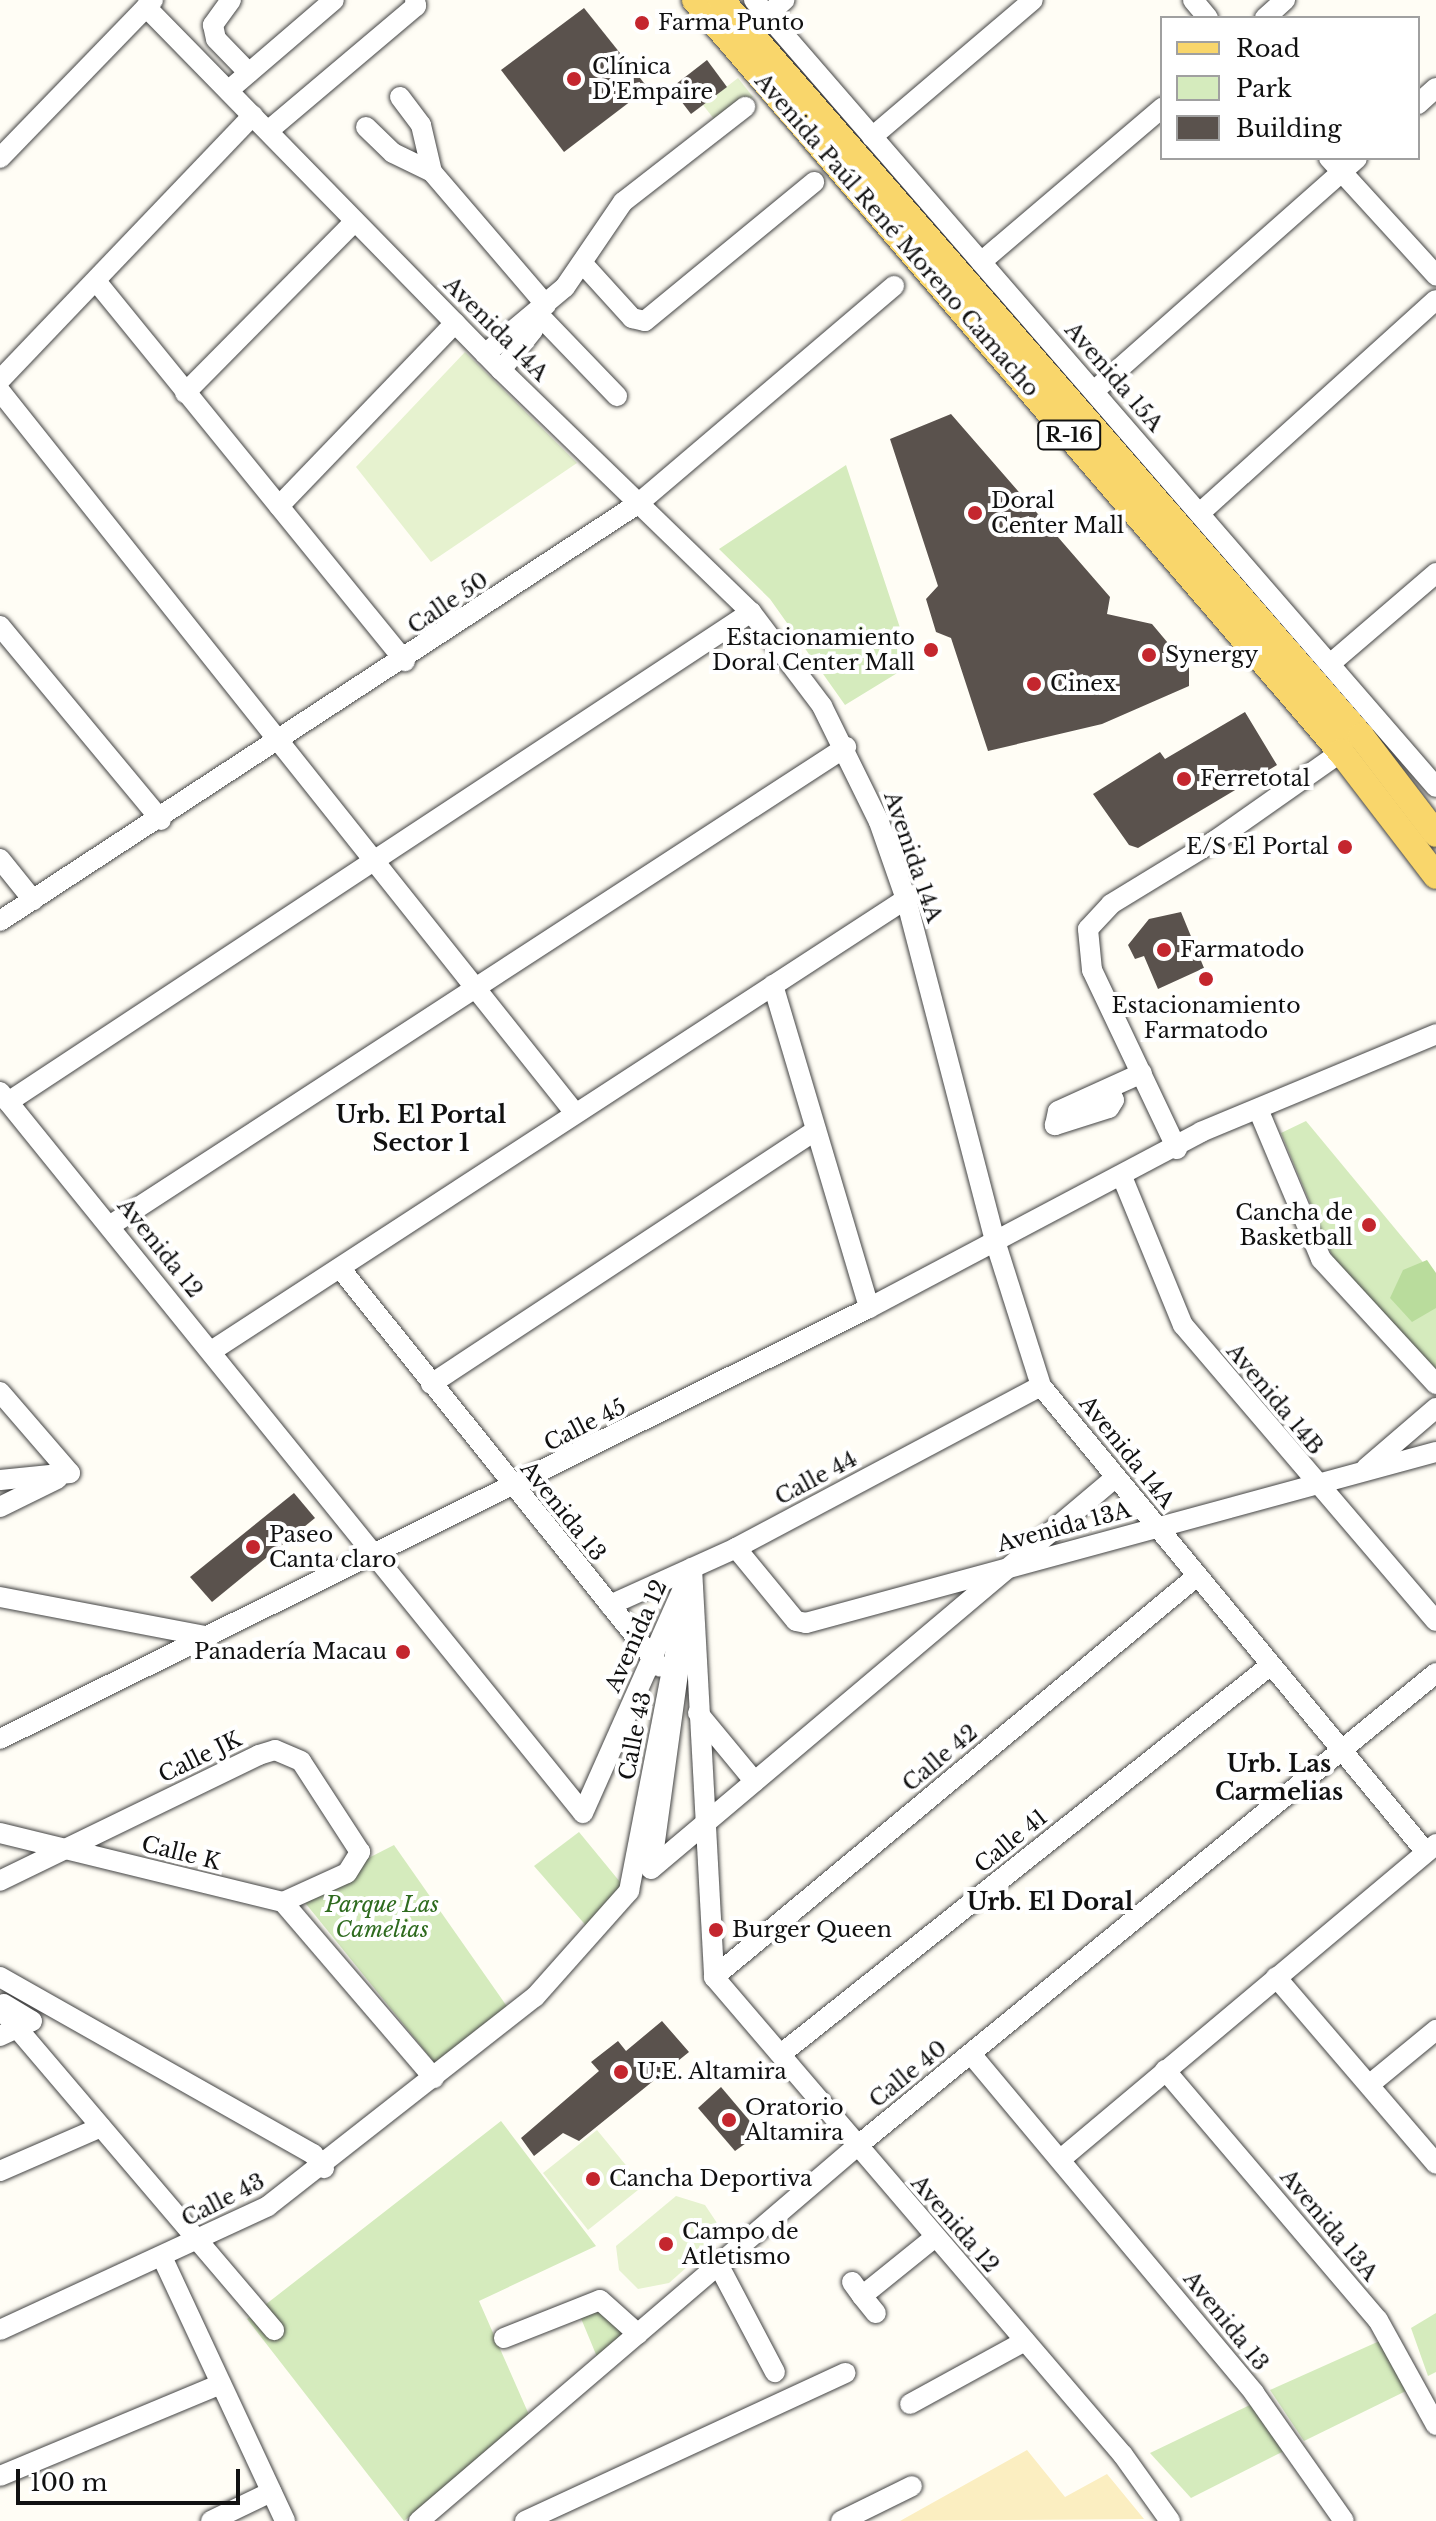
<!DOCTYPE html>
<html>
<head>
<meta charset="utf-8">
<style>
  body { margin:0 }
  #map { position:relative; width:1436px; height:2521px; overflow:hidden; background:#fffdf5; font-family:"Libre Baskerville",serif }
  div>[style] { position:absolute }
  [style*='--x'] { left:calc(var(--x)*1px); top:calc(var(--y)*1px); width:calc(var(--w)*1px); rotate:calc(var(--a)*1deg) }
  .green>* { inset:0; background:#d5ebbd }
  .forest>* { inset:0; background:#b9dc9c }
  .sand>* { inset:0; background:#fbeec1 }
  .pitch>* { inset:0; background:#e6f2cf }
  .building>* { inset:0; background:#5a524d }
  .roads { filter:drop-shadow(0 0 2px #444) drop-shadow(0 0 2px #444) }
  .minor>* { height:20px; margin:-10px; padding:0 10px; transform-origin:10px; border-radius:10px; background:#fff }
  .major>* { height:26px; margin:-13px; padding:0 13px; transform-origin:13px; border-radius:13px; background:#f9d66b }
  .dots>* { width:22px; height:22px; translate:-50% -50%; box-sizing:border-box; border:4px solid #fff; border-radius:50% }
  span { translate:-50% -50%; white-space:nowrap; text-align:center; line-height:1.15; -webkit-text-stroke:8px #fff; paint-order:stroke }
  .shield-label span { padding:2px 6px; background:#fff; border:2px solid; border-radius:6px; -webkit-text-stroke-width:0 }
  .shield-label { font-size:20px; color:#111; font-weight:700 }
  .poi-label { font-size:22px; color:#111 }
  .left { translate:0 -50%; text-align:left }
  .right { translate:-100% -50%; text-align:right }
  .street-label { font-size:22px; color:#111 }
  .park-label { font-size:22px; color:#2f6b1f; font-style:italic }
  .neighbourhood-label { font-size:24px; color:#111; font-weight:700 }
  .legend { position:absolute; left:1160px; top:16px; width:260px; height:144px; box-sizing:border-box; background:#fff; border:2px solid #a0a0a0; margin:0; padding:10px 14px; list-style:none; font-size:24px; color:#111 }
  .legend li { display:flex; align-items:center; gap:16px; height:40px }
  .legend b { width:40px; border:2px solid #a0a0a0 }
  .scale { position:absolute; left:16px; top:2469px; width:224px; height:36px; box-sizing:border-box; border:4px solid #111; border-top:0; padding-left:10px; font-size:24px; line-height:28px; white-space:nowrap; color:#111; -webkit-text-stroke:6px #fff; paint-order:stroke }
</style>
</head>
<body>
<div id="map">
  <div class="green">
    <i style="clip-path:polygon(846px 465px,912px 664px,845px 705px,770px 599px,719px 549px)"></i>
    <i style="clip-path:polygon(1306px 1121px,1436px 1278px,1436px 1369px,1336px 1265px,1281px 1133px)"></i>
    <i style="clip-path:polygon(579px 1832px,625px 1888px,589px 1929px,534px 1866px)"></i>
    <i style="clip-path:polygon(394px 1845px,513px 2015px,442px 2072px,298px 1894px)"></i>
    <i style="clip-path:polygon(501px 2121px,596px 2246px,479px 2301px,530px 2417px,404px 2521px,247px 2319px)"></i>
    <i style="clip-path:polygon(612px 2301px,639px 2331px,600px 2364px,580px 2316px)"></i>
    <i style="clip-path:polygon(1436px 2313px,1436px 2372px,1428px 2376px,1411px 2328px)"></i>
    <i style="clip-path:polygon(1384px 2339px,1408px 2390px,1304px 2441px,1270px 2390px)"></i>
    <i style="clip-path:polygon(1252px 2404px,1284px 2451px,1191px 2498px,1150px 2453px)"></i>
  </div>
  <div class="forest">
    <i style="clip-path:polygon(1427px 1260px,1436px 1273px,1436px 1308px,1412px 1322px,1390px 1298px,1403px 1270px)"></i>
  </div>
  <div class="sand">
    <i style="clip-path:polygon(1027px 2450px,1065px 2497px,1107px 2474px,1144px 2519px,900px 2521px)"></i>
  </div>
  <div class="pitch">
    <i style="clip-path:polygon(738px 78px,753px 97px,718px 124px,703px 105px)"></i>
    <i style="clip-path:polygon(465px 352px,577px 463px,431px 562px,356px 467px)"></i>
    <i style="clip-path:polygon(597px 2130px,643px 2186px,588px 2230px,543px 2173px)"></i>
    <i style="clip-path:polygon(676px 2196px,705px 2205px,717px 2223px,715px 2242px,669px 2283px,638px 2289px,619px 2270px,616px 2246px)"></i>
  </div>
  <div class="building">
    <i style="clip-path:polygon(584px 8px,648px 88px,564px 152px,501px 70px)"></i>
    <i style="clip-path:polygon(707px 60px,727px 87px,691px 114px,671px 88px)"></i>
    <i style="clip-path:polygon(951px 414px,1110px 597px,1107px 614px,1152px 624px,1189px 668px,1189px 686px,1102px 724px,988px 751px,951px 638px,936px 632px,926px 599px,938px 586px,890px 439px)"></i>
    <i style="clip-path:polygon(1245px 712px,1277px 765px,1138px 848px,1129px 845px,1093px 794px,1160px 752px,1165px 759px)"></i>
    <i style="clip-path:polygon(1181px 912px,1204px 968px,1158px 989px,1144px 956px,1135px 959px,1128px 945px,1149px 919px)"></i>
    <i style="clip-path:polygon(294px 1493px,315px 1518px,212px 1602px,190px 1577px)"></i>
    <i style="clip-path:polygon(662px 2021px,689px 2052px,579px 2141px,563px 2133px,534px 2156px,521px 2138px,599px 2071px,591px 2062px,618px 2041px,626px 2051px)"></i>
    <i style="clip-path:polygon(721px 2087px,760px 2133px,735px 2151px,698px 2108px)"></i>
  </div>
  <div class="roads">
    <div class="minor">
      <i style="--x:231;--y:0;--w:31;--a:126"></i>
      <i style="--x:213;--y:25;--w:14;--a:78"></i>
      <i style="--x:216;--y:39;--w:47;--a:45.9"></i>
      <i style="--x:754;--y:0;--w:1041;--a:49.09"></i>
      <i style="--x:1193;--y:0;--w:23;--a:50"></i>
      <i style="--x:146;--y:7;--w:508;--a:45.64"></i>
      <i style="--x:501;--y:370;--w:348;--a:44.1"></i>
      <i style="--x:751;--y:612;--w:118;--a:52.9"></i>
      <i style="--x:822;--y:706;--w:129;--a:63.8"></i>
      <i style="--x:879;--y:822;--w:82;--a:70.7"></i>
      <i style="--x:906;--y:899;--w:357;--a:75.4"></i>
      <i style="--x:996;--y:1244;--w:149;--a:72.4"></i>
      <i style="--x:1041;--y:1386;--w:604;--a:50.44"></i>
      <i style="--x:1265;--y:18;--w:27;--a:-42"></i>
      <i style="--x:758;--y:23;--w:35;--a:-41"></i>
      <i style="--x:229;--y:90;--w:138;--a:-40.6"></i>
      <i style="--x:400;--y:97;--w:35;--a:53"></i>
      <i style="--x:421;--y:125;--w:48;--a:76.8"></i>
      <i style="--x:1418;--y:104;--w:24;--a:-42"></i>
      <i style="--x:366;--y:127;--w:37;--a:44"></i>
      <i style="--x:393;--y:153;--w:43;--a:26"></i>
      <i style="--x:432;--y:172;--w:175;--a:49.4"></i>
      <i style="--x:268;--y:131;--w:194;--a:-40.2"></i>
      <i style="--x:416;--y:6;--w:6;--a:-99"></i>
      <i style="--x:872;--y:137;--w:211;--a:-40.4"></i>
      <i style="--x:0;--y:158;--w:220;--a:-45.9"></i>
      <i style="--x:1329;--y:158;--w:159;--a:47.6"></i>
      <i style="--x:981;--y:262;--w:238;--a:-40.4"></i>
      <i style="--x:584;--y:265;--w:72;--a:47.8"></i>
      <i style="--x:632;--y:318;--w:13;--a:13"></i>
      <i style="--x:645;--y:321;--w:219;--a:-39.4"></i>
      <i style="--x:96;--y:281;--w:490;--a:50.9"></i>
      <i style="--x:538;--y:314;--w:114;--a:46.1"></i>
      <i style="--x:485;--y:354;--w:104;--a:-39.9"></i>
      <i style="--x:565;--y:287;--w:103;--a:-55.7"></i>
      <i style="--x:623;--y:202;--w:155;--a:-37.9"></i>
      <i style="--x:501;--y:370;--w:51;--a:-51.3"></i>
      <i style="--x:533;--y:330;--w:13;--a:-81"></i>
      <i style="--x:0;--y:380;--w:366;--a:-46.3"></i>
      <i style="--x:0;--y:391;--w:923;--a:51.47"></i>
      <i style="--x:1094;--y:391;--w:351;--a:-41.5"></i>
      <i style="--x:185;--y:393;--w:240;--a:-45.3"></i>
      <i style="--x:279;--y:506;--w:254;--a:-46.1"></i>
      <i style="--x:1201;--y:512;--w:316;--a:-42.1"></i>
      <i style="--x:0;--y:626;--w:252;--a:50.3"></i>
      <i style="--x:1330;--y:664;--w:140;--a:-40.6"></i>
      <i style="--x:0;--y:859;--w:53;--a:51.2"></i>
      <i style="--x:0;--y:921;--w:764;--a:-33.19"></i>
      <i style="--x:639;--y:503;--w:335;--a:-40.4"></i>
      <i style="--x:773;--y:985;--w:337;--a:73.4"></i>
      <i style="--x:1109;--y:1089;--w:12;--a:66"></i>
      <i style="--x:1114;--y:1100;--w:9;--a:122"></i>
      <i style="--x:1109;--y:1108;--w:57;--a:162.5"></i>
      <i style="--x:1055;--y:1125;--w:14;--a:-78"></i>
      <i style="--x:1058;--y:1111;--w:92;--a:-24.3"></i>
      <i style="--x:0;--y:1092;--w:927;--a:51.04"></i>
      <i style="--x:583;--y:1813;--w:268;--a:-66"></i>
      <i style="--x:692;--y:1568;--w:410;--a:86.9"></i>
      <i style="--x:714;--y:1977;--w:629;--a:49.45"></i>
      <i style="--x:1123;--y:2455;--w:81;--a:54.5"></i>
      <i style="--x:8;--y:1102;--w:890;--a:-33.4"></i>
      <i style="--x:1258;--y:1109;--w:163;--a:67.2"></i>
      <i style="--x:1321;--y:1259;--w:170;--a:47.4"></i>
      <i style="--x:1177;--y:1149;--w:198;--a:-115.4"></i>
      <i style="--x:1092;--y:970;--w:41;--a:-95.6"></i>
      <i style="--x:1088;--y:929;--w:34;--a:-47"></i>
      <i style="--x:1111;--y:904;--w:123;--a:-31.4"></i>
      <i style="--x:1216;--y:840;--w:153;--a:-35.1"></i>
      <i style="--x:1123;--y:1179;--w:158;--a:67.7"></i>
      <i style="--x:1183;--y:1325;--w:389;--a:49.5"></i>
      <i style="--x:111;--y:1225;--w:877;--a:-33.04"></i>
      <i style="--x:340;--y:1268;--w:511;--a:51.27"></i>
      <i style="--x:213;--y:1350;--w:827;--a:-33.06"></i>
      <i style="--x:431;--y:1384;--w:461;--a:-33.4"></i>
      <i style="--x:0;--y:1392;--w:107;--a:49.2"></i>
      <i style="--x:70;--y:1473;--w:70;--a:174.3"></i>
      <i style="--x:1366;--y:1468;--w:92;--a:-40.6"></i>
      <i style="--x:0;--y:1507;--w:64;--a:-26.2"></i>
      <i style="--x:736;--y:1548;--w:94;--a:50.6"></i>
      <i style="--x:796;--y:1621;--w:10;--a:11"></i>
      <i style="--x:806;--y:1623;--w:653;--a:-15.19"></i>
      <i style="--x:0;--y:1597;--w:213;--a:10.8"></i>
      <i style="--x:610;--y:1605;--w:138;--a:-24.3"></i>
      <i style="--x:736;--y:1548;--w:345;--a:-28"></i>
      <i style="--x:686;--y:1615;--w:256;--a:97.8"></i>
      <i style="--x:651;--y:1869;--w:608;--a:-40.13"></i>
      <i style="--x:698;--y:1713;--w:89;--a:50.4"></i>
      <i style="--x:0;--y:1739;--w:970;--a:-26.38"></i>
      <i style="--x:869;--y:1308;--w:376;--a:-27.9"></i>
      <i style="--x:1201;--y:1132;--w:255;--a:-22.6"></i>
      <i style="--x:0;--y:1833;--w:291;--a:13.7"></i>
      <i style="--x:283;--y:1902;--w:70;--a:-24.4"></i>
      <i style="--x:347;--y:1873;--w:25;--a:-58"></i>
      <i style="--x:360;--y:1852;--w:108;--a:-123"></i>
      <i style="--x:301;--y:1761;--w:28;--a:-157"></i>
      <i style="--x:275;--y:1750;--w:17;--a:163"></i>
      <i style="--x:259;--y:1755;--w:288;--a:154.1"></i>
      <i style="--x:283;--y:1902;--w:232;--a:49.4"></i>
      <i style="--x:0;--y:1977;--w:360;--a:29.5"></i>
      <i style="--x:313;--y:2154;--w:18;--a:52"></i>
      <i style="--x:714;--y:1977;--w:628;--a:-39.7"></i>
      <i style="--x:1276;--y:1977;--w:246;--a:49.4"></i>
      <i style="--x:0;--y:2008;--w:423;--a:49.6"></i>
      <i style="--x:0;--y:2036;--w:35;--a:-25"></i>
      <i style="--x:32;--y:2021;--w:33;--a:-149"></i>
      <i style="--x:781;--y:2054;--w:626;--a:-38.45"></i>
      <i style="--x:971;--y:2054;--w:442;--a:50.1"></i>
      <i style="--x:1254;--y:2393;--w:156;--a:54.9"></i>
      <i style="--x:1165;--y:2070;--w:328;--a:49.6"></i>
      <i style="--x:1378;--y:2320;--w:120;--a:61.1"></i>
      <i style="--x:1369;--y:2085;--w:87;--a:-39.4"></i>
      <i style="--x:1061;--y:2159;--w:490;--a:-40"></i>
      <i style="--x:0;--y:2171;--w:110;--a:-23.5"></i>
      <i style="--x:163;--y:2259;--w:289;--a:65"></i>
      <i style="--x:719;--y:2266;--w:120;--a:62.2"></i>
      <i style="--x:852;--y:2282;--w:17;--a:54"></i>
      <i style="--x:862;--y:2296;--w:94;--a:-38.9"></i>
      <i style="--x:862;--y:2296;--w:22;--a:51"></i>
      <i style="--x:0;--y:2330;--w:295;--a:-24.8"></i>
      <i style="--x:268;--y:2206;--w:339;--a:-38.1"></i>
      <i style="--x:535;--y:1997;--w:142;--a:-48.4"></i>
      <i style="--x:629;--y:1891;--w:293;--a:-79"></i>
      <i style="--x:504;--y:2338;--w:103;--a:-21.6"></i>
      <i style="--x:600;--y:2300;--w:51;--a:41.8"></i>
      <i style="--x:910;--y:2404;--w:131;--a:-28.7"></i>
      <i style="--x:0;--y:2476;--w:237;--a:-22.6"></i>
      <i style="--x:211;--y:2521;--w:67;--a:-25.8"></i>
      <i style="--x:419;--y:2521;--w:575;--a:-40.56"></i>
      <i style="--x:856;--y:2147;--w:749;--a:-39.26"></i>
      <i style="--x:525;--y:2521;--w:353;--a:-24.8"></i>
      <i style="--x:841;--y:2521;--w:79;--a:-26.2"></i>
    </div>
    <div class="major">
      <i style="--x:695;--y:0;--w:991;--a:49.34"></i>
      <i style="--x:1341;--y:752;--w:156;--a:52.5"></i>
      <i style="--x:721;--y:0;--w:975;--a:48.99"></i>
      <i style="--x:1361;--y:736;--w:123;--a:52.6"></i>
    </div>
  </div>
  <div class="dots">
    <i style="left:642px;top:23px;background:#c4262e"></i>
    <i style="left:574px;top:79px;background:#c4262e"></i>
    <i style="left:975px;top:513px;background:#c4262e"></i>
    <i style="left:931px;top:650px;background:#c4262e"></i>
    <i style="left:1149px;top:655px;background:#c4262e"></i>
    <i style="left:1034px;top:684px;background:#c4262e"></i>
    <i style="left:1184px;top:779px;background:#c4262e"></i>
    <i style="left:1345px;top:847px;background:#c4262e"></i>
    <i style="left:1164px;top:950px;background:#c4262e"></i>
    <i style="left:1206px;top:979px;background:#c4262e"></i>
    <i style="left:1369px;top:1225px;background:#c4262e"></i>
    <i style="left:253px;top:1547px;background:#c4262e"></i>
    <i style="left:403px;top:1652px;background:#c4262e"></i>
    <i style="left:716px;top:1930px;background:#c4262e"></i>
    <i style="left:621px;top:2072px;background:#c4262e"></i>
    <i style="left:729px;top:2120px;background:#c4262e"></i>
    <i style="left:593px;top:2179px;background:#c4262e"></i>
    <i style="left:666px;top:2244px;background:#c4262e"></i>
  </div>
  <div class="shield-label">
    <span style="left:1069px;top:435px">R-16</span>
  </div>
  <div class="poi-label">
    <span class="left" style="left:658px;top:23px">Farma Punto</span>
    <span class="left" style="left:592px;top:79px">Clínica<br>D'Empaire</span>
    <span class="left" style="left:991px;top:513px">Doral<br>Center Mall</span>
    <span class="right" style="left:915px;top:650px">Estacionamiento<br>Doral Center Mall</span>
    <span class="left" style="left:1165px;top:655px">Synergy</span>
    <span class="left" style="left:1050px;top:684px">Cinex</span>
    <span class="left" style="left:1200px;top:779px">Ferretotal</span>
    <span class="right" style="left:1329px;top:847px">E/S El Portal</span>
    <span class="left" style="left:1180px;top:950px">Farmatodo</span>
    <span style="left:1206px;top:1018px">Estacionamiento<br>Farmatodo</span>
    <span class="right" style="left:1353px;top:1225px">Cancha de<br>Basketball</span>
    <span class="left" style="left:269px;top:1547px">Paseo<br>Canta claro</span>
    <span class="right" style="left:387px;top:1652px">Panadería Macau</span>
    <span class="left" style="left:732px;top:1930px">Burger Queen</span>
    <span class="left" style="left:637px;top:2072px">U.E. Altamira</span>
    <span class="left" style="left:745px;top:2120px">Oratorio<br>Altamira</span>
    <span class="left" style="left:609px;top:2179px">Cancha Deportiva</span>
    <span class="left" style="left:682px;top:2244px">Campo de<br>Atletismo</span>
  </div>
  <div class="street-label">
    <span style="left:897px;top:235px;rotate:49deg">Avenida Paúl René Moreno Camacho</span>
    <span style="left:496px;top:329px;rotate:45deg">Avenida 14A</span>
    <span style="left:1114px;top:377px;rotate:49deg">Avenida 15A</span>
    <span style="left:448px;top:603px;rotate:-34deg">Calle 50</span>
    <span style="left:913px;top:857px;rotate:71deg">Avenida 14A</span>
    <span style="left:160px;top:1248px;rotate:51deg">Avenida 12</span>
    <span style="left:1275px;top:1399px;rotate:50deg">Avenida 14B</span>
    <span style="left:585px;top:1425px;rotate:-27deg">Calle 45</span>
    <span style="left:1127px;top:1452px;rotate:51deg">Avenida 14A</span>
    <span style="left:816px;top:1478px;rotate:-28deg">Calle 44</span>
    <span style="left:563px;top:1511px;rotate:51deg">Avenida 13</span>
    <span style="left:1064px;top:1527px;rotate:-15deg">Avenida 13A</span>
    <span style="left:636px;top:1636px;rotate:-66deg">Avenida 12</span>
    <span style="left:635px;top:1736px;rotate:-79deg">Calle 43</span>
    <span style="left:200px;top:1757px;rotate:-26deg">Calle JK</span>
    <span style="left:940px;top:1758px;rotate:-40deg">Calle 42</span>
    <span style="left:1011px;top:1841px;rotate:-39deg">Calle 41</span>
    <span style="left:181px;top:1853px;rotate:14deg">Calle K</span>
    <span style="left:908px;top:2074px;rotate:-39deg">Calle 40</span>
    <span style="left:223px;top:2200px;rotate:-27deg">Calle 43</span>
    <span style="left:955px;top:2224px;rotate:49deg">Avenida 12</span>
    <span style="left:1329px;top:2225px;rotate:50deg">Avenida 13A</span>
    <span style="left:1226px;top:2321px;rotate:51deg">Avenida 13</span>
  </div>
  <div class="park-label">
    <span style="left:382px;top:1917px">Parque Las<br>Camelias</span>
  </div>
  <div class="neighbourhood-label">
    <span style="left:421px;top:1129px">Urb. El Portal<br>Sector 1</span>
    <span style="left:1279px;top:1778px">Urb. Las<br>Carmelias</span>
    <span style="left:1050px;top:1902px">Urb. El Doral</span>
  </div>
  <ul class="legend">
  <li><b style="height:10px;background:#f9d66b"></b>Road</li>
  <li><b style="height:22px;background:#d5ebbd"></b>Park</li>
  <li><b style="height:22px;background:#5a524d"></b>Building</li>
  </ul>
  <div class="scale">100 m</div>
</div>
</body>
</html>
